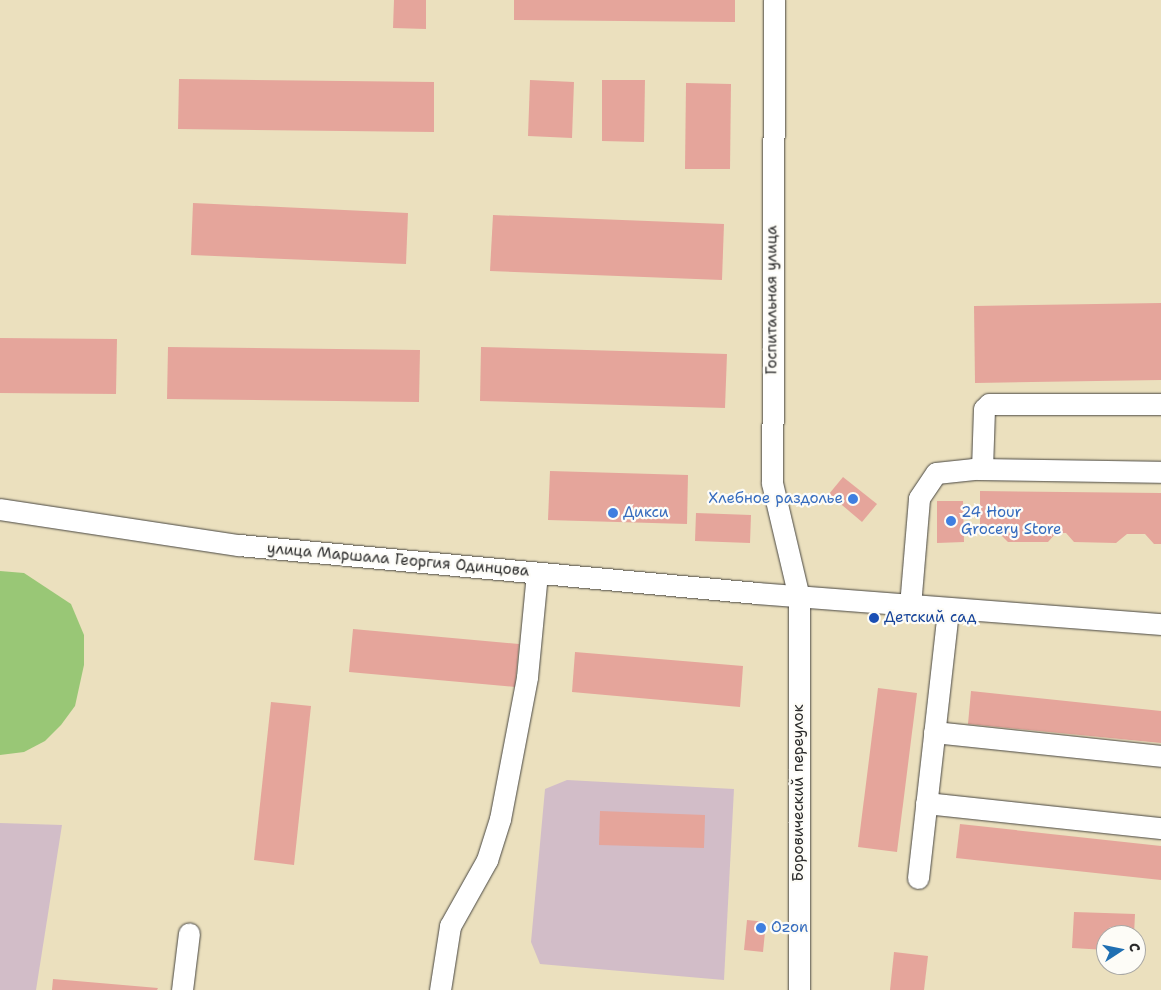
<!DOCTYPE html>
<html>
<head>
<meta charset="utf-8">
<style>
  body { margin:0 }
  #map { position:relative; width:1161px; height:990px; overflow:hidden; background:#ebe0be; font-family:"Shantell Sans",sans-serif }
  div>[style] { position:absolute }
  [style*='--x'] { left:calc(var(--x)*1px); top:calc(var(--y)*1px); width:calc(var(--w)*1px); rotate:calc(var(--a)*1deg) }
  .industrial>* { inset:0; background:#d2bdc8 }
  .green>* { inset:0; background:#99c776 }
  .building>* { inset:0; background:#e5a59b }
  .roads { filter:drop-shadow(0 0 1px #484641) drop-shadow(0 0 1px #484641) }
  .minor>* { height:21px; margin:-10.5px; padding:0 10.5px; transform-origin:10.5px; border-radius:10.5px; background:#fff }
  .dots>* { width:14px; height:14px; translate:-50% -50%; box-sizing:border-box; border:2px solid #fdfcf7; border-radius:50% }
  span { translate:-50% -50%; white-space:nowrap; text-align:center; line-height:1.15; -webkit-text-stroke:4.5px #fdfcf7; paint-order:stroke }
  .street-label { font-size:15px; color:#2b2b2b }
  .shop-label { font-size:15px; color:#366cbe }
  .right { translate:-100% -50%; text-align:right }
  .left { translate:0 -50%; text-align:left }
  .transit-label { font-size:15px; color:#164399 }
  .north { position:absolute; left:1096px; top:925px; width:50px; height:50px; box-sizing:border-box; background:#fdfcf7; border:1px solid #a9a8a5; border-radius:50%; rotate:79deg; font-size:14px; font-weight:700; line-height:20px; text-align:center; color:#2b2b2b }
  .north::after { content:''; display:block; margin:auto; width:18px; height:22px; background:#1f6fb2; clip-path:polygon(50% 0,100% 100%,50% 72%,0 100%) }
</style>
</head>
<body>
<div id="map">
  <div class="industrial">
    <i style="clip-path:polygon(567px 780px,734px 789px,724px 980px,540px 964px,531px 942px,545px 789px)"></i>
    <i style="clip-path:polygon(0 823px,62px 825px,36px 990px,0 990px)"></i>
  </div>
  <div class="green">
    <i style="clip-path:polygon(0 571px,24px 573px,71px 604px,84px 635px,84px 665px,75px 706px,61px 725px,45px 741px,24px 752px,0 755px)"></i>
  </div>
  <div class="building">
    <i style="clip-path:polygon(394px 0,426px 0,426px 29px,393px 28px)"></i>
    <i style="clip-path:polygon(514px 0,735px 0,735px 22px,514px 20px)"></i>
    <i style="clip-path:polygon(179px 79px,434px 82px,434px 132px,178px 129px)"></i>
    <i style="clip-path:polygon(530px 80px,574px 82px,572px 138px,528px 136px)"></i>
    <i style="clip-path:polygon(602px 80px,645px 80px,644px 142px,602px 141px)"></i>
    <i style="clip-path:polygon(686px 83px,731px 84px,730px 169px,685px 169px)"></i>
    <i style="clip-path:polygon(193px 203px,408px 213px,406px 264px,191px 255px)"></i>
    <i style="clip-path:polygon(493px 215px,724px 224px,722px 280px,490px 271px)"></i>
    <i style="clip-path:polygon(1161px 303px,1161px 380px,975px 383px,974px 306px)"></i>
    <i style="clip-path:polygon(0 338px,117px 339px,116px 394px,0 393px)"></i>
    <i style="clip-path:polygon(168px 347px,420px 350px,419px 402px,167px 399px)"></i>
    <i style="clip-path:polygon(481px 347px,727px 354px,725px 408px,480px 401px)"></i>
    <i style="clip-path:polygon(550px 471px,688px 475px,687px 524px,548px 520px)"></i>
    <i style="clip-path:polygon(843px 477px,877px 504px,862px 522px,829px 494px)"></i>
    <i style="clip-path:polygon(980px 491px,1161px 493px,1161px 544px,1154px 544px,1145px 534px,1127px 534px,1116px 543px,1074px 542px,1066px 533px,1056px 533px,1048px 542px,1008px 542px,998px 532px,980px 532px)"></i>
    <i style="clip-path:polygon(937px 501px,963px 501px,964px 542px,937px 543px)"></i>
    <i style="clip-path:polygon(696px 513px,751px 515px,750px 543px,695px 541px)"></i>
    <i style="clip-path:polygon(353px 629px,519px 644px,515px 687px,349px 672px)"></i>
    <i style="clip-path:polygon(575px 652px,743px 666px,740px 707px,572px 692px)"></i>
    <i style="clip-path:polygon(878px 688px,917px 693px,897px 852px,858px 847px)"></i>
    <i style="clip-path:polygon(971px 691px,1161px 711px,1161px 743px,968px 724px)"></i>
    <i style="clip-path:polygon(271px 702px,311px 706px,294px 865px,254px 860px)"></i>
    <i style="clip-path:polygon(600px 811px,705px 815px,704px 848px,599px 845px)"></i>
    <i style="clip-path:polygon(960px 824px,1161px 846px,1161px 880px,956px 858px)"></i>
    <i style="clip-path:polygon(1074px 912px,1135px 914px,1134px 935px,1106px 935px,1106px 950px,1072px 948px)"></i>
    <i style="clip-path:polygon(747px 920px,766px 922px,763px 952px,744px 950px)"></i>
    <i style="clip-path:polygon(894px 952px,928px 956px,924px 990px,890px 990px)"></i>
    <i style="clip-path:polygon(53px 979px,158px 988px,157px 990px,52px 990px)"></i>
  </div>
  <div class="roads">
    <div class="minor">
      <i style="--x:774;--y:0;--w:483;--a:90.2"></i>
      <i style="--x:772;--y:483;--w:117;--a:76.7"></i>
      <i style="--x:799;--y:597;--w:393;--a:90"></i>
      <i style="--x:982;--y:469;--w:60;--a:-88.1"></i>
      <i style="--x:984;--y:409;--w:7;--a:-45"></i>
      <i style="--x:989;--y:404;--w:172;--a:0"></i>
      <i style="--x:0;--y:509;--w:242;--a:8.6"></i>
      <i style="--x:239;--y:545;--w:520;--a:5.29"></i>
      <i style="--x:757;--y:593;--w:405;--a:4.4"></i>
      <i style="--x:910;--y:606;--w:108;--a:-85.2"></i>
      <i style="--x:919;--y:498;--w:30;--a:-56"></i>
      <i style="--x:936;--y:473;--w:38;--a:-6"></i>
      <i style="--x:974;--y:469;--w:187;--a:0.9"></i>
      <i style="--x:934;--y:732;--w:228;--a:6"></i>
      <i style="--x:926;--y:803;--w:236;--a:6.1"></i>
      <i style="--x:918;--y:878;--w:271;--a:-83.6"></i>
      <i style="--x:182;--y:990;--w:57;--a:-83"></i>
      <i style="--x:440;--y:990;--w:65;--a:-81.1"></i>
      <i style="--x:450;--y:926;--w:76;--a:-60.7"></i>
      <i style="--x:487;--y:860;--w:43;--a:-72.4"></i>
      <i style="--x:500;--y:819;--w:145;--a:-79.2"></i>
      <i style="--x:527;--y:677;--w:104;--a:-84.5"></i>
    </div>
  </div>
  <div class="dots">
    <i style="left:853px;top:499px;background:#3f7fe0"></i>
    <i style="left:613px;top:513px;background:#3f7fe0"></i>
    <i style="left:951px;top:521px;background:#3f7fe0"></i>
    <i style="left:874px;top:618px;background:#1a4fb4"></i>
    <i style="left:761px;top:928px;background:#3f7fe0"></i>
  </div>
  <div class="street-label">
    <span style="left:772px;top:300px;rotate:-90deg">Госпитальная улица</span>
    <span style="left:398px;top:560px;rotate:5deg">улица Маршала Георгия Одинцова</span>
    <span style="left:799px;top:793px;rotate:-90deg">Боровический переулок</span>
  </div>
  <div class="shop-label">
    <span class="right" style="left:843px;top:499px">Хлебное раздолье</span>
    <span class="left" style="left:961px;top:521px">24 Hour<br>Grocery Store</span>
    <span class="left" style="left:623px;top:513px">Дикси</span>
    <span class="left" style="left:771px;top:928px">Ozon</span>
  </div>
  <div class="transit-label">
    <span class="left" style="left:884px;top:618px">Детский сад</span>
  </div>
  <div class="north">С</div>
</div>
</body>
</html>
